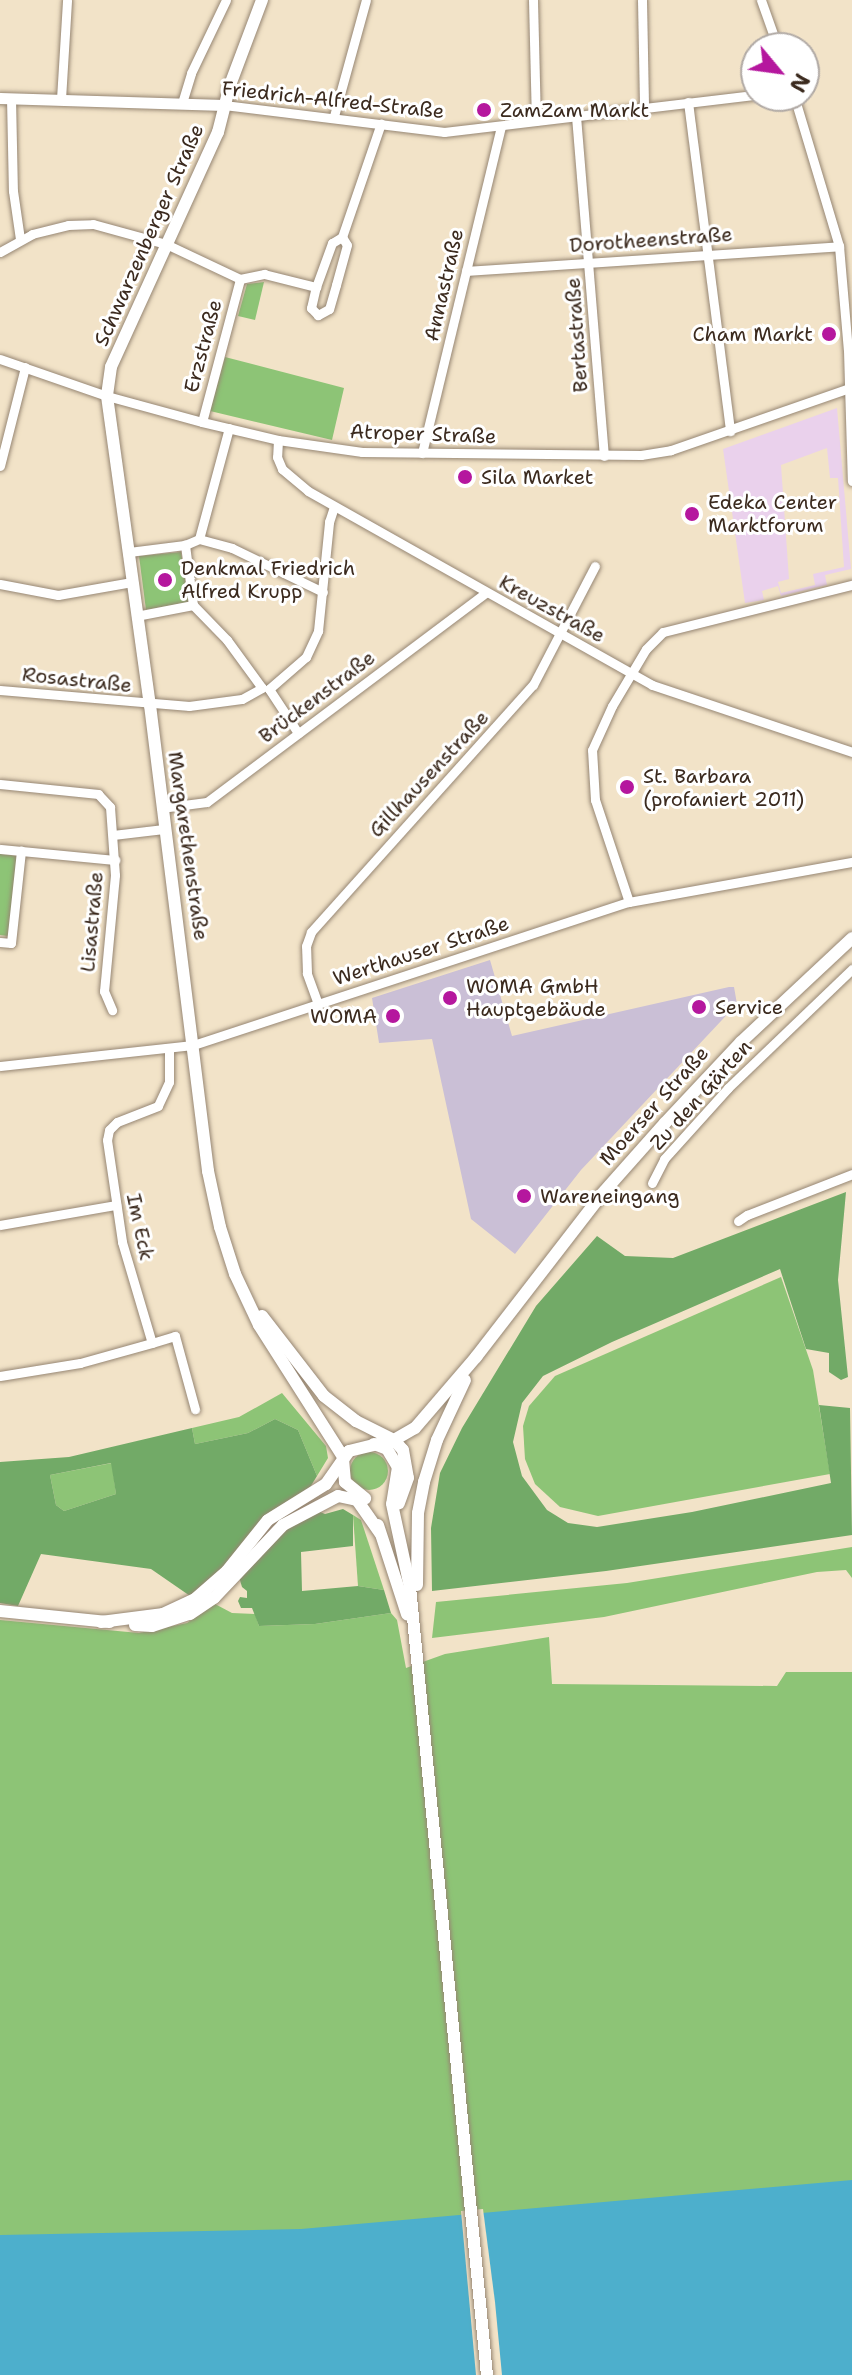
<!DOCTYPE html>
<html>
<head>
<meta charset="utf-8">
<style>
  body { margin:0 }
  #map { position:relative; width:852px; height:2375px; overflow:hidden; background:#f2e3c8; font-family:"Shantell Sans",sans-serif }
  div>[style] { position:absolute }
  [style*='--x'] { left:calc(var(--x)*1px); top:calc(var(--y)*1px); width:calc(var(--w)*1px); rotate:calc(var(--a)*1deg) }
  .built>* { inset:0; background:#ead1ec }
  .industrial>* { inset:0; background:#cabfd6 }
  .green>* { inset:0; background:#8dc476 }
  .round { border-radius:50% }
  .forest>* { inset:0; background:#72aa67 }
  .water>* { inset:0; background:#4dafcc }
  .pier>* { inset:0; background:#f2e3c8 }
  .roads { filter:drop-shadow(0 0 2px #968673) drop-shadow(0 0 2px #968673) }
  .minor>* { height:9px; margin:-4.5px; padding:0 4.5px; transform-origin:4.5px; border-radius:4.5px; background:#fff }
  .tertiary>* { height:11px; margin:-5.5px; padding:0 5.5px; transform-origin:5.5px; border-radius:5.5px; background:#fff }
  .secondary>* { height:12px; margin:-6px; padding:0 6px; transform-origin:6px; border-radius:6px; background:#fff }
  .dots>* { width:22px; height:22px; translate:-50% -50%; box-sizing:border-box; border:4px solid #fff; border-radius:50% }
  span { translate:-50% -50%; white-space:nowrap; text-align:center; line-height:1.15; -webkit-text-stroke:6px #fff; paint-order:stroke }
  .street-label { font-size:20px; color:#3b2a1e }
  .poi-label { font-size:20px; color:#3b2a1e }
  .left { translate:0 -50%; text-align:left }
  .right { translate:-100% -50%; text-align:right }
  .north { position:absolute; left:740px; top:32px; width:80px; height:80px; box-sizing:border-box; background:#fff; border:2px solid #b1aaa5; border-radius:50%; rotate:119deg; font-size:22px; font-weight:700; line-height:32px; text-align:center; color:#3b2a1e }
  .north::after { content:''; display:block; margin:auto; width:28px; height:36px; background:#b5179e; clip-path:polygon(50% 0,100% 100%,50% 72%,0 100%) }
</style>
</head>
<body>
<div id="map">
  <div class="built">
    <i style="clip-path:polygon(evenodd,837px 408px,851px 569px,825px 575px,827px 585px,781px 596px,778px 586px,762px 591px,764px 600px,745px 603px,723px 449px,837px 408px,827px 448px,830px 478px,838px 478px,844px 567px,813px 574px,815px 585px,781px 593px,778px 582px,789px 579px,781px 465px,827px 448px)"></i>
  </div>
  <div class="industrial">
    <i style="clip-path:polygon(490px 960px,512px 1036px,729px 987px,734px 987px,737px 1004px,581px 1170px,515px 1254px,471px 1219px,432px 1039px,379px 1043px,372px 998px)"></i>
  </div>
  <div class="green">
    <i style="clip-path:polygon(264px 282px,255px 320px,238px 316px,247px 284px)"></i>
    <i style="clip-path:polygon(225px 357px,344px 388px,332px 440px,210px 411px)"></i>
    <i style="clip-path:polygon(181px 552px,189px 602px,146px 610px,139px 556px)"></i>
    <i style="clip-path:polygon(0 854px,18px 856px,8px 936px,0 935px)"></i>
    <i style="clip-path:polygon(781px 1277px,813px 1370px,830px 1474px,598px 1516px,560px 1507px,535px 1484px,525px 1459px,523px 1426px,529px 1406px,555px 1376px)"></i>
    <i style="clip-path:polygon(282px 1393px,326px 1446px,328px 1458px,317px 1476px,298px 1430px,275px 1419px,248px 1433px,195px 1444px,192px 1428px,239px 1417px)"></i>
    <i class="round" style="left:350px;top:1452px;width:38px;height:38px"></i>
    <i style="clip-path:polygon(112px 1463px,116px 1494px,64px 1511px,56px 1505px,50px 1475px)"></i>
    <i style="clip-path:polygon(353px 1515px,361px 1520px,384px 1590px,358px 1586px)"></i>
    <i style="clip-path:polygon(852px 1547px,852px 1578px,846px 1570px,817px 1572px,604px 1617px,432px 1638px,436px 1602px,627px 1583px)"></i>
    <i style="clip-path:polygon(215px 1604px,232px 1613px,255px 1614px,259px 1626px,315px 1624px,391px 1613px,397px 1620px,406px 1668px,445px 1654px,549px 1637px,552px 1684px,777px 1686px,786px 1672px,852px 1672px,852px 2190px,321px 2236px,0 2244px,0 1620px,139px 1633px,187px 1623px)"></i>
  </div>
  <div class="forest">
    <i style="clip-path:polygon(846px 1192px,838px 1280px,848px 1377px,841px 1380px,829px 1372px,829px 1353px,806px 1349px,780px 1269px,612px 1342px,543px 1376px,522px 1403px,513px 1442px,522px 1476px,547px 1510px,568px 1523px,597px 1527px,692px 1512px,831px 1483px,819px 1405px,850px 1408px,852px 1535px,606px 1571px,432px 1591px,431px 1528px,440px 1473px,462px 1428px,536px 1306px,597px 1236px,625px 1256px,673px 1258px)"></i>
    <i style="clip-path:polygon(evenodd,275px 1419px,298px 1430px,317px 1476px,309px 1489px,266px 1518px,225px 1570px,193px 1598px,151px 1569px,41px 1554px,18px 1606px,0 1603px,0 1462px,69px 1457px,192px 1428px,195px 1444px,248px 1433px,275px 1419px,111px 1463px,116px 1494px,64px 1511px,56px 1505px,50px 1475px,111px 1463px)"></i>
    <i style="clip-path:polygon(313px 1509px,325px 1514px,343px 1509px,353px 1515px,353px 1546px,301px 1552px,302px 1591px,358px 1586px,384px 1590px,391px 1613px,315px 1624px,259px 1626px,252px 1608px,241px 1608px,238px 1601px,240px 1597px,247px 1598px,247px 1591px,242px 1587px,239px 1577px,286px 1527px)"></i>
  </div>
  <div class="water">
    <i style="clip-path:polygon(852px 2180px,852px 2375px,0 2375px,0 2235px,301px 2229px)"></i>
  </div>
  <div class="pier">
    <i style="clip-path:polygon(483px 2209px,495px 2302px,502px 2375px,476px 2375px,461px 2211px)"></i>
  </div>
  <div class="roads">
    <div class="minor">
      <i style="--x:533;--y:0;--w:121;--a:88.6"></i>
      <i style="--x:642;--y:0;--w:107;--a:88.9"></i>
      <i style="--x:761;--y:0;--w:51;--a:70.5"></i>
      <i style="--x:794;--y:96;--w:157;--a:73.3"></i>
      <i style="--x:839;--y:246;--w:104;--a:85.1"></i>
      <i style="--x:848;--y:350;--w:131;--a:88.3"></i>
      <i style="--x:11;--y:98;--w:93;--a:88.8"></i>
      <i style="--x:13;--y:191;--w:49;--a:81.7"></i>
      <i style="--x:61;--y:99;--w:99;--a:-86.5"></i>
      <i style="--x:688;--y:102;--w:332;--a:82.7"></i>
      <i style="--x:182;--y:103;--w:31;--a:-73"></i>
      <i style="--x:191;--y:73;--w:81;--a:-64.4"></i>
      <i style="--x:224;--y:105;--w:222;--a:7"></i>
      <i style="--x:444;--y:132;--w:314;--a:-6.8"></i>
      <i style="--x:334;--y:116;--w:120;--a:-74.6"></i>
      <i style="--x:576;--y:116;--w:341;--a:85.3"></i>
      <i style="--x:342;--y:237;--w:9;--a:58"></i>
      <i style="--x:347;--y:245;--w:41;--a:105.4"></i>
      <i style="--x:336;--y:285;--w:25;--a:106"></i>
      <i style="--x:329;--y:309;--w:13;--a:151"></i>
      <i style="--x:318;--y:315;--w:10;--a:-135"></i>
      <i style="--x:311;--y:308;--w:22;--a:-77"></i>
      <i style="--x:316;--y:287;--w:47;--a:-70"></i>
      <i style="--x:332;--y:243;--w:12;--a:-31"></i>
      <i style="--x:342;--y:237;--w:120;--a:-71.1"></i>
      <i style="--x:0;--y:252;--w:37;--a:-29"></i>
      <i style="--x:32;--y:234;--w:37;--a:-14"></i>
      <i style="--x:68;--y:225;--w:25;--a:-2"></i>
      <i style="--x:93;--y:224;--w:76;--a:15.3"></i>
      <i style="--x:166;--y:244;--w:82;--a:25.3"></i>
      <i style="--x:240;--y:279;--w:25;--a:-12"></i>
      <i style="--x:264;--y:274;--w:54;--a:14"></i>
      <i style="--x:466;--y:271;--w:374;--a:-3.8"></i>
      <i style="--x:0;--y:359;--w:113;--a:19.1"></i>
      <i style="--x:107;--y:396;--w:98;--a:15.3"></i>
      <i style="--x:202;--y:422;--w:78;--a:13.3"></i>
      <i style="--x:278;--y:440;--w:85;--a:8.1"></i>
      <i style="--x:362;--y:452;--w:279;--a:0.6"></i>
      <i style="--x:641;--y:455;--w:30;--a:-9"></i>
      <i style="--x:671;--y:450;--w:192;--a:-19.2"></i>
      <i style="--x:202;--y:422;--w:148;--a:-75.1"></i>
      <i style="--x:278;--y:440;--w:17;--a:93"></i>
      <i style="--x:277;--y:457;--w:13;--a:67"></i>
      <i style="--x:282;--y:469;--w:34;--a:40"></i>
      <i style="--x:308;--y:491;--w:395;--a:29.4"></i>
      <i style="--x:652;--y:685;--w:211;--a:18.5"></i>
      <i style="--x:422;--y:453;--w:336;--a:-76.4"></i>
      <i style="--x:0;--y:466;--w:102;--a:-75.8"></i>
      <i style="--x:199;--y:539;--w:34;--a:15"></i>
      <i style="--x:232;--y:548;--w:101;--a:25.8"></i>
      <i style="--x:199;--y:539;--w:115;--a:-74.9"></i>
      <i style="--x:129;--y:552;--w:56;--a:-7.1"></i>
      <i style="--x:185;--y:545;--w:15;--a:-23"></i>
      <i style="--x:0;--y:584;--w:59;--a:10.7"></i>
      <i style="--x:58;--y:595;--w:75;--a:-10"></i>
      <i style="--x:193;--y:605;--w:49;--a:45.8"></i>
      <i style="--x:227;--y:640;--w:59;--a:53.9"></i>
      <i style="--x:136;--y:616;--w:58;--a:-10.9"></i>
      <i style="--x:193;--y:605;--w:61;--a:-97.6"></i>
      <i style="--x:269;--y:689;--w:49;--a:-40.9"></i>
      <i style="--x:306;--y:657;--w:29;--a:-65"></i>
      <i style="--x:318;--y:631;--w:110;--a:-84.2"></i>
      <i style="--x:329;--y:522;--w:16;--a:-72"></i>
      <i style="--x:269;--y:689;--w:53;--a:56.6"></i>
      <i style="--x:0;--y:690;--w:190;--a:4.8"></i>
      <i style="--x:189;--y:706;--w:53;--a:-7.5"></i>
      <i style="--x:242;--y:699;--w:23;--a:-29"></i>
      <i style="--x:0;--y:784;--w:99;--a:5.8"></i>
      <i style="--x:98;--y:794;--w:18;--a:47"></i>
      <i style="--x:110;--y:807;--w:68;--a:85.8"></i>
      <i style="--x:115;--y:875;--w:117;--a:95.4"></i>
      <i style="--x:104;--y:991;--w:21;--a:67"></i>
      <i style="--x:161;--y:808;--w:46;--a:-7.4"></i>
      <i style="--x:207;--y:802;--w:348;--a:-36.9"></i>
      <i style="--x:113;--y:835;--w:51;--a:-6.7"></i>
      <i style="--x:0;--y:849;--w:116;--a:5.5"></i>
      <i style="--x:629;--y:902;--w:108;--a:-108.4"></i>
      <i style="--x:595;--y:800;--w:50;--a:-93.4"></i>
      <i style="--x:592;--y:750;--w:48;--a:-65.6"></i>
      <i style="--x:612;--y:706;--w:66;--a:-59.2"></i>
      <i style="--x:646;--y:649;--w:24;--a:-45"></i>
      <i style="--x:663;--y:632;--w:195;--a:-14"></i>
      <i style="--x:0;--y:942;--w:11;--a:5"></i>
      <i style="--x:11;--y:943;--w:93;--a:-83.8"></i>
      <i style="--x:318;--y:1004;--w:33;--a:-110"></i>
      <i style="--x:307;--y:973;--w:27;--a:-92"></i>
      <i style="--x:306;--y:946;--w:15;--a:-70"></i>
      <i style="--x:311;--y:932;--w:332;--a:-48.1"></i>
      <i style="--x:533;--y:685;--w:134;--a:-62.5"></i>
      <i style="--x:169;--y:1049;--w:33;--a:90"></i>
      <i style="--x:169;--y:1082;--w:26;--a:115"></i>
      <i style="--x:158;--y:1106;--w:44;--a:158.7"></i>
      <i style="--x:117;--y:1122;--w:11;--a:135"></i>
      <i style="--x:109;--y:1130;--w:10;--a:101"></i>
      <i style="--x:107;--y:1140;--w:103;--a:81.6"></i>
      <i style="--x:122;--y:1242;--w:105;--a:73.5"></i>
      <i style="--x:152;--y:1343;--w:24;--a:-17"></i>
      <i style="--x:175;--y:1336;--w:76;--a:74.7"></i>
      <i style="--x:0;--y:1066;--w:194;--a:-6.2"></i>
      <i style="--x:193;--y:1045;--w:459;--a:-18.2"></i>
      <i style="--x:629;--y:902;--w:227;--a:-10.2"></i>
      <i style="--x:652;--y:1183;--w:27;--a:-63"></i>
      <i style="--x:664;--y:1159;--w:96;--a:-48"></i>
      <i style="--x:728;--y:1088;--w:172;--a:-43.8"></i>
      <i style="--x:738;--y:1221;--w:11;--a:-34"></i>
      <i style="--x:747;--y:1215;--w:113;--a:-21.3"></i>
      <i style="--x:0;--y:1225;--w:118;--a:-9.8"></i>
      <i style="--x:0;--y:1376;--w:81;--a:-9.2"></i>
      <i style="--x:80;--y:1363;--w:75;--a:-15.5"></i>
    </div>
    <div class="tertiary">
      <i style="--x:0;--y:98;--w:224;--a:1.8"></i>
    </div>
    <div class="secondary">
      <i style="--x:262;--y:0;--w:91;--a:110.6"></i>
      <i style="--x:230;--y:85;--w:49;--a:104.3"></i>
      <i style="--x:218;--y:132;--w:258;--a:114.5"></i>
      <i style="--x:111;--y:367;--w:29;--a:98"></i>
      <i style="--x:107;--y:396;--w:312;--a:82.1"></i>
      <i style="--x:150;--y:705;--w:470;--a:82.9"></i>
      <i style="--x:208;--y:1171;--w:57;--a:77.9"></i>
      <i style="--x:220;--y:1227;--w:49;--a:72.3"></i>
      <i style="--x:235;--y:1274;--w:56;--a:64.8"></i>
      <i style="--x:259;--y:1325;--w:156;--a:57.5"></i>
      <i style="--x:262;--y:1316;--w:101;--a:52.2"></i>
      <i style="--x:324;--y:1396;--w:41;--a:38"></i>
      <i style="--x:356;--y:1421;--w:42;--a:26.6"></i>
      <i style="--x:394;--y:1440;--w:13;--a:48"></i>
      <i style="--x:403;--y:1450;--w:28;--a:80"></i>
      <i style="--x:408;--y:1478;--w:27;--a:110"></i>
      <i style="--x:374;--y:1444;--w:14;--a:21"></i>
      <i style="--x:387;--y:1449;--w:21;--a:59"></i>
      <i style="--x:398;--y:1467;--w:37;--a:99"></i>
      <i style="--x:392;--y:1504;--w:85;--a:77.8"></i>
      <i style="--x:410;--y:1587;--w:792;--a:84.42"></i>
      <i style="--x:343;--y:1459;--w:23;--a:85"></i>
      <i style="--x:345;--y:1482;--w:26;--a:39"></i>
      <i style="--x:378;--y:1525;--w:94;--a:72"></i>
      <i style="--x:417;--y:1585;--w:72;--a:-89.2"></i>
      <i style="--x:418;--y:1513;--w:32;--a:-79"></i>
      <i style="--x:424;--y:1482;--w:44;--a:-72.8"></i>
      <i style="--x:437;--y:1440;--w:66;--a:-65"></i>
      <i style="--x:0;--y:1611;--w:110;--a:5.8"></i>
      <i style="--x:101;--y:1622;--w:63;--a:-7.4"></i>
      <i style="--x:163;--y:1614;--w:35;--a:-25"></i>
      <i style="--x:195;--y:1599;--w:43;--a:-41.2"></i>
      <i style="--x:227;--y:1571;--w:65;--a:-51.2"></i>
      <i style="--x:268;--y:1520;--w:68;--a:-31.8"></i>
      <i style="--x:326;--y:1484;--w:40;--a:-55.1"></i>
      <i style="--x:349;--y:1451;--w:46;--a:-13.7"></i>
      <i style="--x:394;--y:1440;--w:24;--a:-30"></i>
      <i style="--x:415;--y:1428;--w:94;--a:-49.3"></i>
      <i style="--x:476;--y:1357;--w:205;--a:-52.3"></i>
      <i style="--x:601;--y:1195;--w:96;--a:-48.4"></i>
      <i style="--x:665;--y:1123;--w:111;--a:-46.8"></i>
      <i style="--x:741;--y:1042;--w:152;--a:-43.1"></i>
      <i style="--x:135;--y:1625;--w:17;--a:3"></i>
      <i style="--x:152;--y:1626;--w:40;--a:-18"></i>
      <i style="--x:190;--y:1614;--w:29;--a:-34"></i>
      <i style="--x:214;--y:1598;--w:100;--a:-46.6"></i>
      <i style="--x:283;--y:1525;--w:62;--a:-27.8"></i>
      <i style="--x:338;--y:1496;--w:19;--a:12"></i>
      <i style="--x:357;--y:1500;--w:40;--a:55.1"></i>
    </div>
  </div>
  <div class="dots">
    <i style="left:484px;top:110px;background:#b5179e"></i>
    <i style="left:829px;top:334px;background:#b5179e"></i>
    <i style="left:465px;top:477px;background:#b5179e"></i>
    <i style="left:692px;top:514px;background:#b5179e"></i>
    <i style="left:165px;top:580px;background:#b5179e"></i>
    <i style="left:627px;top:787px;background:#b5179e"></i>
    <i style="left:450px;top:998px;background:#b5179e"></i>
    <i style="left:699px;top:1007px;background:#b5179e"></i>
    <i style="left:393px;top:1016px;background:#b5179e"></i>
    <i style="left:524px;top:1196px;background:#b5179e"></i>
  </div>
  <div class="street-label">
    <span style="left:333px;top:100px;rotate:6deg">Friedrich-Alfred-Straße</span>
    <span style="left:149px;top:235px;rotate:-66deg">Schwarzenberger Straße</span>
    <span style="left:651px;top:240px;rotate:-4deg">Dorotheenstraße</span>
    <span style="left:444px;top:285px;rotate:-77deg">Annastraße</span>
    <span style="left:577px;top:335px;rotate:-94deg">Bertastraße</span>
    <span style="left:203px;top:346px;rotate:-75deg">Erzstraße</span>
    <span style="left:423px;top:434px;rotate:2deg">Atroper Straße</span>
    <span style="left:552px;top:609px;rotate:29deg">Kreuzstraße</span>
    <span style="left:77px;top:680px;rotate:6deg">Rosastraße</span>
    <span style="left:317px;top:697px;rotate:-37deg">Brückenstraße</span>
    <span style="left:429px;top:774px;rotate:-47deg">Gillhausenstraße</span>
    <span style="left:188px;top:846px;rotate:82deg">Margarethenstraße</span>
    <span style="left:92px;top:922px;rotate:-85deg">Lisastraße</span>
    <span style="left:421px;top:951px;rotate:-18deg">Werthauser Straße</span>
    <span style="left:701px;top:1095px;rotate:-48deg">Zu den Gärten</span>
    <span style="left:654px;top:1106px;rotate:-48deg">Moerser Straße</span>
    <span style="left:140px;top:1227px;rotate:78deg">Im Eck</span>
  </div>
  <div class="poi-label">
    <span class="left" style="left:500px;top:110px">ZamZam Markt</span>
    <span class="right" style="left:813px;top:334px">Cham Markt</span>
    <span class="left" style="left:481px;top:477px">Sila Market</span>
    <span class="left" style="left:708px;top:514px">Edeka Center<br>Marktforum</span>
    <span class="left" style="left:181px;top:580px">Denkmal Friedrich<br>Alfred Krupp</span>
    <span class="left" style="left:643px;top:788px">St. Barbara<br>(profaniert 2011)</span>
    <span class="left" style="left:466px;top:998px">WOMA GmbH<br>Hauptgebäude</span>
    <span class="left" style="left:715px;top:1007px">Service</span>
    <span class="right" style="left:377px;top:1016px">WOMA</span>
    <span class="left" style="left:540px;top:1196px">Wareneingang</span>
  </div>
  <div class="north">N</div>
</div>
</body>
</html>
